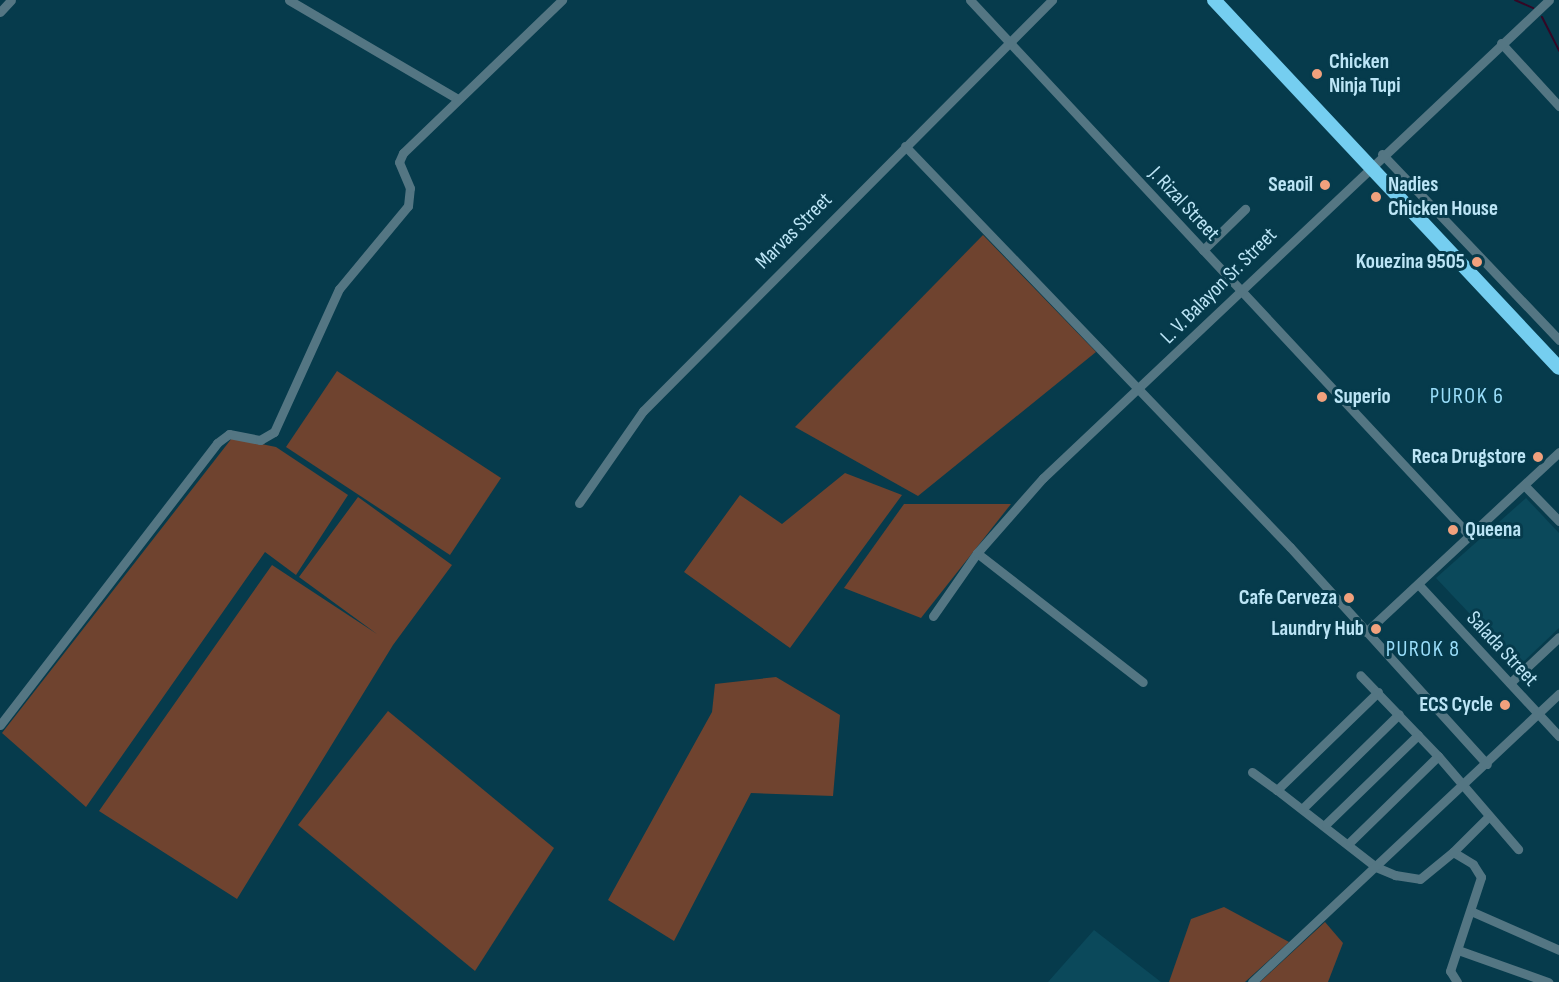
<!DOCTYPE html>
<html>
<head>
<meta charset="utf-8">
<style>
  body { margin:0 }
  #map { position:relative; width:1559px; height:982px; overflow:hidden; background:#063b4c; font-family:"Sofia Sans Condensed",sans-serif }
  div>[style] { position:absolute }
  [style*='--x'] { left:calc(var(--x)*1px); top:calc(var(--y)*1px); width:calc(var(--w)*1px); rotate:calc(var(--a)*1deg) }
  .built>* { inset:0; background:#0b495b }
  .green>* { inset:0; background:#6f432f }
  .stream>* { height:2px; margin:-1px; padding:0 1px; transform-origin:1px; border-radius:1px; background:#350725 }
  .minor>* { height:9px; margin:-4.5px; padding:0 4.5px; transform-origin:4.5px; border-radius:4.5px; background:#547683 }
  .highway>* { height:14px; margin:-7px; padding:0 7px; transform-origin:7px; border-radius:7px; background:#75cef0 }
  .dots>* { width:16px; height:16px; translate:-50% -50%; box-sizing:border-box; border:3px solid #063b4c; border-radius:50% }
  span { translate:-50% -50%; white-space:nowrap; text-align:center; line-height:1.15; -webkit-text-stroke:6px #063b4c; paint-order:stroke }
  .poi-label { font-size:21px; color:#bce5f6; font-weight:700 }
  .left { translate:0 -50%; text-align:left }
  .right { translate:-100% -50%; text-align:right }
  .street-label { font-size:21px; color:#bce5f6 }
  .neighbourhood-label { font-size:22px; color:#9adefa; letter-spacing:1.5px }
</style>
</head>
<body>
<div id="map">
  <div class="built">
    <i style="clip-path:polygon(1526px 498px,1559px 533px,1559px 628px,1519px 666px,1436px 578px)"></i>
    <i style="clip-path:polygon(1094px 930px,1161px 982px,1048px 982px)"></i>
  </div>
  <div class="green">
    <i style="clip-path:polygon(983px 235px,1096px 352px,918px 496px,795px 427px)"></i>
    <i style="clip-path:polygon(337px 371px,501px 478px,450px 555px,286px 447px)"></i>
    <i style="clip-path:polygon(232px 438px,276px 447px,348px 495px,296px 575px,265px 552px,86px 807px,2px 733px)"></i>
    <i style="clip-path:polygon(845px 473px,902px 495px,790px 648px,684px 572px,740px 495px,782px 524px)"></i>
    <i style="clip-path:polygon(358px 497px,452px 565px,393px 645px,237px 899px,99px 811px,272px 565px,377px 634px,299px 577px)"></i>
    <i style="clip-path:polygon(904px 504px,1011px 504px,921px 618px,844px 588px)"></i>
    <i style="clip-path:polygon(776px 677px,840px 715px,833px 796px,751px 793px,674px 941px,608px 900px,712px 712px,715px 684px)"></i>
    <i style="clip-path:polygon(388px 711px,554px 848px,475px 971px,298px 825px)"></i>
    <i style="clip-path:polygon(1224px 907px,1289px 942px,1245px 982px,1169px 982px,1191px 919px)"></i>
    <i style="clip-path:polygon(1325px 922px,1343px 943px,1328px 982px,1260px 982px)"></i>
  </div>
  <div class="stream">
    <i style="--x:1515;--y:0;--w:20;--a:24"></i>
    <i style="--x:1542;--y:17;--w:38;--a:63"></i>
  </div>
  <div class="minor">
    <i style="--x:289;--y:0;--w:196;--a:30.4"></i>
    <i style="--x:970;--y:0;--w:734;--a:46.99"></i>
    <i style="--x:0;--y:12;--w:16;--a:-47"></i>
    <i style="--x:1501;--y:43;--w:86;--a:47.4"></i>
    <i style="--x:905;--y:146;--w:556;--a:46.17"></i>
    <i style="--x:1290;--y:547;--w:293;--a:47.8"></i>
    <i style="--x:1382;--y:154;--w:257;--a:46.4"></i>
    <i style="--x:1203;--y:250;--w:59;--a:-44.3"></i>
    <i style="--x:1525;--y:486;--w:49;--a:45.8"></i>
    <i style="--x:579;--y:503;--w:112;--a:-55.2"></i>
    <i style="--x:643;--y:411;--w:580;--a:-45.14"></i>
    <i style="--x:977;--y:553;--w:210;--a:37.9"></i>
    <i style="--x:1419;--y:585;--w:206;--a:47.2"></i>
    <i style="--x:933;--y:616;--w:77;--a:-55.1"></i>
    <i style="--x:977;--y:553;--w:100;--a:-48.7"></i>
    <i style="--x:1043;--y:478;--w:696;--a:-43.37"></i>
    <i style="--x:1366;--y:632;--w:264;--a:-43"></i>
    <i style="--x:1510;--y:683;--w:67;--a:-43.2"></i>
    <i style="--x:1378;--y:692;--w:141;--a:135.9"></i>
    <i style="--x:1277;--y:790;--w:125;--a:37.9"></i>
    <i style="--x:1376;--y:867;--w:21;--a:23"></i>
    <i style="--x:1395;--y:875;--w:25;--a:9"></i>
    <i style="--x:1420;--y:879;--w:43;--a:-39.3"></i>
    <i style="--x:0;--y:725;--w:356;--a:-52.4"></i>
    <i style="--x:217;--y:443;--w:15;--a:-37"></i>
    <i style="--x:229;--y:434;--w:32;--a:11"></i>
    <i style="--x:260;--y:440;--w:16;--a:-30"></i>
    <i style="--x:274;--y:432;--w:157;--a:-65.6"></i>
    <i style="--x:339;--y:289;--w:108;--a:-50.3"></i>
    <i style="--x:408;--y:206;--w:18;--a:-84"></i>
    <i style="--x:410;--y:188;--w:28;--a:-113"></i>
    <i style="--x:399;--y:162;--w:10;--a:-66"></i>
    <i style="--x:403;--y:153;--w:221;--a:-43.9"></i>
    <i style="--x:1438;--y:756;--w:123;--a:49.3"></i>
    <i style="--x:1252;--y:772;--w:31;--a:36"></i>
    <i style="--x:1303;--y:808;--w:134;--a:-44.4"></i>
    <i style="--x:1326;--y:824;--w:128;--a:-44.1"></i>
    <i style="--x:1350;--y:842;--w:123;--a:-44.3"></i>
    <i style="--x:1438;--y:756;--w:112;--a:-133.9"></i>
    <i style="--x:1473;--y:912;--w:94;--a:23.8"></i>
    <i style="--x:1458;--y:950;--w:96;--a:19.6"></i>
    <i style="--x:1252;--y:982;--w:421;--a:-43.2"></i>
    <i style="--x:1457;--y:982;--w:13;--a:-122"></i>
    <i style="--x:1450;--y:971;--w:99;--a:-71.7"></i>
    <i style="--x:1481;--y:877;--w:15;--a:-122"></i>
    <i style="--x:1473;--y:864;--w:23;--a:-149"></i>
    <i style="--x:1453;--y:852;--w:49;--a:-45"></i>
  </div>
  <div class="highway">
    <i style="--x:1214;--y:0;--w:504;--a:46.85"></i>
  </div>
  <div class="dots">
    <i style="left:1317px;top:74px;background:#f1a17d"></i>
    <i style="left:1325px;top:185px;background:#f1a17d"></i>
    <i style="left:1376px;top:197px;background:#f1a17d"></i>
    <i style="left:1477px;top:262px;background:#f1a17d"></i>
    <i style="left:1322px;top:397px;background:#f1a17d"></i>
    <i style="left:1538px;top:457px;background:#f1a17d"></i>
    <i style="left:1453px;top:530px;background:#f1a17d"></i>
    <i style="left:1349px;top:598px;background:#f1a17d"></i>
    <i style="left:1376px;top:629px;background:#f1a17d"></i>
    <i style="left:1505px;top:705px;background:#f1a17d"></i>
  </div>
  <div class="poi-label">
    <span class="left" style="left:1329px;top:74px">Chicken<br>Ninja Tupi</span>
    <span class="right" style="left:1313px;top:185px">Seaoil</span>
    <span class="left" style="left:1388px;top:197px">Nadies<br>Chicken House</span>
    <span class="right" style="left:1465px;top:262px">Kouezina 9505</span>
    <span class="left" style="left:1334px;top:397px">Superio</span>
    <span class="right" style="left:1526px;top:457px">Reca Drugstore</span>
    <span class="left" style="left:1465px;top:530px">Queena</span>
    <span class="right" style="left:1337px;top:598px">Cafe Cerveza</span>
    <span class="right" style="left:1364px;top:629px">Laundry Hub</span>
    <span class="right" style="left:1493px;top:705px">ECS Cycle</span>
  </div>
  <div class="street-label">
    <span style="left:1184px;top:204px;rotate:47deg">J. Rizal Street</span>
    <span style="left:794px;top:231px;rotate:-45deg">Marvas Street</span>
    <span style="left:1219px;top:286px;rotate:-45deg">L. V. Balayon Sr. Street</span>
    <span style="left:1502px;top:649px;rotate:47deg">Salada Street</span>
  </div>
  <div class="neighbourhood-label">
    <span style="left:1467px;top:397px">PUROK 6</span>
    <span style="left:1423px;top:650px">PUROK 8</span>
  </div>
</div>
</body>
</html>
